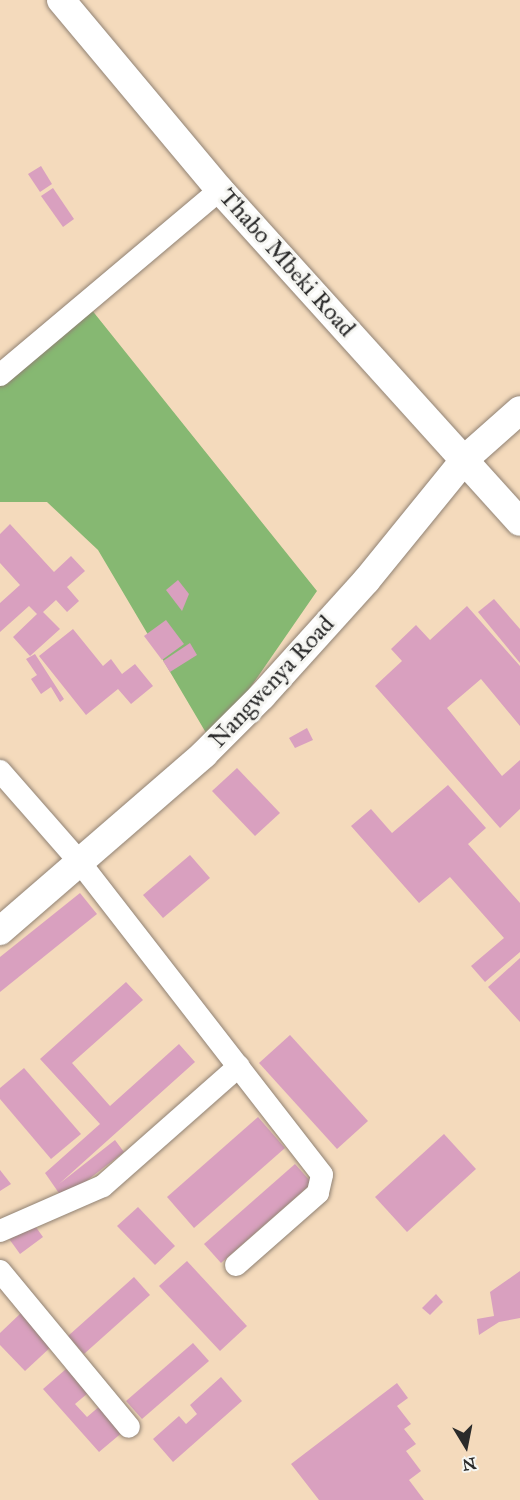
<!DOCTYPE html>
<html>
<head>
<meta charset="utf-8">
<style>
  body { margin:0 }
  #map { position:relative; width:520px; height:1500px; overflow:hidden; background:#f4dabc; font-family:"IM FELL Great Primer",serif }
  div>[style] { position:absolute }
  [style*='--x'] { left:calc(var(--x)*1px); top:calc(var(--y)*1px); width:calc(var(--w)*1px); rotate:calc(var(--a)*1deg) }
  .forest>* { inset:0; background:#86b872 }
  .building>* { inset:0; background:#d9a0bf }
  .roads { filter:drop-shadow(0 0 2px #908274) drop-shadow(0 0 2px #908274) }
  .minor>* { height:22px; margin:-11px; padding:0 11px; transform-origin:11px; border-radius:11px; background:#fff }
  .major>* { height:28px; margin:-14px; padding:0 14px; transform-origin:14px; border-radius:14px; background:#fff }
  span { translate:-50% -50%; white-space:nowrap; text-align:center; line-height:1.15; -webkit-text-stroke:6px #f6f6f2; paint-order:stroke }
  .street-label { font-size:24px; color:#2b2b2b }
  .north { position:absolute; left:436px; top:1416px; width:60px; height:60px; -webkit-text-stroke:4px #f6f6f2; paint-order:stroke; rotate:170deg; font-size:16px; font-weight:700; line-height:24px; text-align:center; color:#2b2b2b }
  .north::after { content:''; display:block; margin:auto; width:21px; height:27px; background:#2b2b2b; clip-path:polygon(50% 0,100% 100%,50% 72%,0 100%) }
</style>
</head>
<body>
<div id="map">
  <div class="forest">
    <i style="clip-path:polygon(87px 304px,317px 591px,212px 743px,98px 550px,47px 502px,0 502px,0 380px)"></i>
  </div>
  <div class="building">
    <i style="clip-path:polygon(41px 166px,52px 184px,40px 192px,28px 174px)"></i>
    <i style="clip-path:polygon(53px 188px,74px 219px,63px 227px,41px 196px)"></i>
    <i style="clip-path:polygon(10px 524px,54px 572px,71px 556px,85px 571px,67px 587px,79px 601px,67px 612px,56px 600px,43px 612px,60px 629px,30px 656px,13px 637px,37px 614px,29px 606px,0 632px,0 603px,20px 585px,0 563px,0 534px)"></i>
    <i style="clip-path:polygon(178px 580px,189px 594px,182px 611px,166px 590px)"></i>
    <i style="clip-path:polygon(494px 599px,520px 629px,520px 663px,478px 612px)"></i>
    <i style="clip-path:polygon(467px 606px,520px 666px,520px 726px,481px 679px,447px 708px,502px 776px,520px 760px,520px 809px,500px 828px,375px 686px,402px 661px,391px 649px,416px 625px,430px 640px)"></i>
    <i style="clip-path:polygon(166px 620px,184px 644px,162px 660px,144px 636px)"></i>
    <i style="clip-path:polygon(73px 629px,103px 666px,111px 659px,122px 674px,135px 664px,153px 686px,131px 704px,118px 689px,86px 715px,39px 656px)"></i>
    <i style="clip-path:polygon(190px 643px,197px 655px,170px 672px,163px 661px)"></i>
    <i style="clip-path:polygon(35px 654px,64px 699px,60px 702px,51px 687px,41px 694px,31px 679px,37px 675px,26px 659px)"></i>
    <i style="clip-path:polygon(307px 728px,313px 740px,295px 748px,289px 738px)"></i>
    <i style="clip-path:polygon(237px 768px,280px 813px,255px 836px,212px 791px)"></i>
    <i style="clip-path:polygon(448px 785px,486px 828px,468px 844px,520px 903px,520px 952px,485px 982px,471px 966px,504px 938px,450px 877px,419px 903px,351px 826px,371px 809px,392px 833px)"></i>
    <i style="clip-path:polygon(190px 855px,210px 878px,163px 918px,143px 895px)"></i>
    <i style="clip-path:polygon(80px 893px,97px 914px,0 992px,0 957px)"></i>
    <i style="clip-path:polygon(520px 958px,520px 1022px,488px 987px)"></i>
    <i style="clip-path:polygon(126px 982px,143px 1000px,72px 1063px,110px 1106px,179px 1044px,195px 1062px,59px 1184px,115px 1140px,124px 1152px,63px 1199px,45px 1173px,100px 1124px,40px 1059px)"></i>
    <i style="clip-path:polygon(290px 1035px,368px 1121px,337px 1149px,259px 1063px)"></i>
    <i style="clip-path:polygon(24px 1068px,81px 1134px,51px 1159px,0 1099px,0 1088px)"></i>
    <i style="clip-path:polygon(258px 1117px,285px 1148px,194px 1228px,167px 1197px)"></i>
    <i style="clip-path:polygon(444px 1134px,476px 1169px,407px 1232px,375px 1197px)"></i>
    <i style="clip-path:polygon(295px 1164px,312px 1183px,221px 1263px,204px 1244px)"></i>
    <i style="clip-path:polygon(0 1170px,11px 1184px,0 1191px)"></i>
    <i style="clip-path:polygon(138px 1207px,175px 1246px,155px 1265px,117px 1226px)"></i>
    <i style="clip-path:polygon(30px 1219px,43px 1237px,20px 1254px,7px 1236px)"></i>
    <i style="clip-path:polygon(187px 1261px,247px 1326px,220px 1351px,159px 1286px)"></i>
    <i style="clip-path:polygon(520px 1271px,520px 1318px,499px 1322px,479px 1335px,477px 1319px,494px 1316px,490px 1292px)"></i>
    <i style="clip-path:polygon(134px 1277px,150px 1295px,84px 1354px,68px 1336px)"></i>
    <i style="clip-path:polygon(436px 1294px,443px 1302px,430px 1315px,422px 1308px)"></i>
    <i style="clip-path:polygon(22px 1312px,53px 1345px,25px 1371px,0 1345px,0 1333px)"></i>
    <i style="clip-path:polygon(193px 1343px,209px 1361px,142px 1419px,126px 1401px)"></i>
    <i style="clip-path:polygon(66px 1369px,88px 1393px,75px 1404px,87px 1417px,101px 1405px,124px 1431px,99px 1452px,43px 1389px)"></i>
    <i style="clip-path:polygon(221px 1377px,242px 1401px,173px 1462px,153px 1439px,179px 1416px,186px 1424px,197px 1414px,190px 1405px)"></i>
    <i style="clip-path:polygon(397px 1383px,408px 1398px,397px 1406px,411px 1424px,404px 1429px,416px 1444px,406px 1451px,421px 1471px,409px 1480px,424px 1500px,319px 1500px,291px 1464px)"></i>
  </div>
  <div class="roads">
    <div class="minor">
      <i style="--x:0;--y:375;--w:287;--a:-40.1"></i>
      <i style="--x:0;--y:771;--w:118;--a:48.8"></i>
      <i style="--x:78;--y:860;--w:398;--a:52.2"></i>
      <i style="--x:322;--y:1175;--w:18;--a:103"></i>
      <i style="--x:318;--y:1193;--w:109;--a:138.7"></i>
      <i style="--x:0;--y:1231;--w:112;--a:-23.6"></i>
      <i style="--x:103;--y:1186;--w:181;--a:-41.4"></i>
      <i style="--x:0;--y:1271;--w:202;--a:50.4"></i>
    </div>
    <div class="major">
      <i style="--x:61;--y:0;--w:248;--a:50.1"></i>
      <i style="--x:220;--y:190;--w:447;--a:47.9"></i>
      <i style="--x:0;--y:931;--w:270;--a:-40.9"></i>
      <i style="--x:204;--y:754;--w:82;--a:-45"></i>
      <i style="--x:262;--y:696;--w:155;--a:-47.9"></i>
      <i style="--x:366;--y:581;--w:159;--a:-50.9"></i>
      <i style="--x:466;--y:458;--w:72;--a:-41.6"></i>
    </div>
  </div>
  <div class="street-label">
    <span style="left:287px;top:263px;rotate:48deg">Thabo Mbeki Road</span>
    <span style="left:272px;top:682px;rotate:-47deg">Nangwenya Road</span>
  </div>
  <div class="north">N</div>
</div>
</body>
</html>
